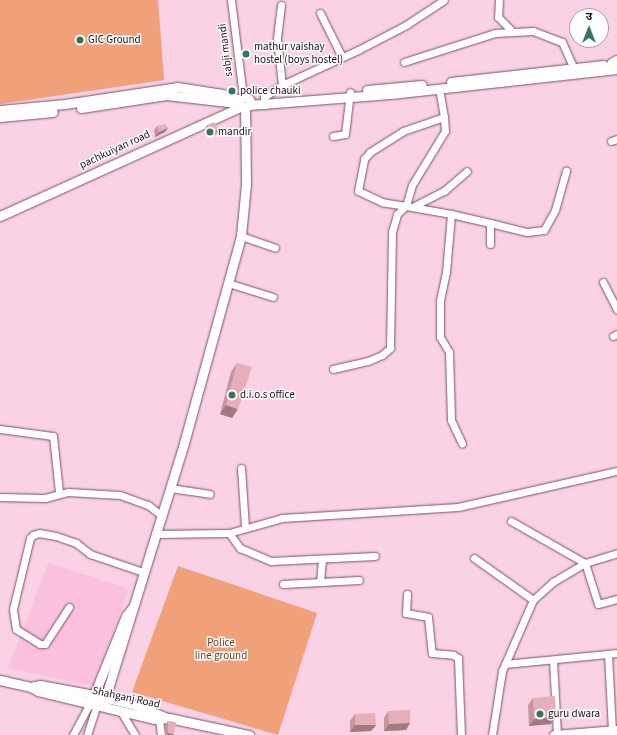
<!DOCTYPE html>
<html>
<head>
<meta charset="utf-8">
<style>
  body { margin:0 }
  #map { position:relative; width:617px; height:735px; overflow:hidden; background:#fad1e5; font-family:"Source Sans 3","Noto Sans Devanagari",sans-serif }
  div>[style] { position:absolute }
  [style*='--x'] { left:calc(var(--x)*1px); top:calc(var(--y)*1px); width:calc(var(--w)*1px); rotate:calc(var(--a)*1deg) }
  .built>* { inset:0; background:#fbc1de }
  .green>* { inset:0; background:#f0a179 }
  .roads { filter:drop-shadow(0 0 1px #7d5168) drop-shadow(0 0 1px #7d5168) }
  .minor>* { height:7px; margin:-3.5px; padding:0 3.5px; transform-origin:3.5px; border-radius:3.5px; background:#fff }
  .major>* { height:9px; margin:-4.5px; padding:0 4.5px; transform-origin:4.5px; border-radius:4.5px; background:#fff }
  .major>.ring { margin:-4.5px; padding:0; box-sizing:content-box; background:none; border:9px solid #fff; border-radius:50% }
  .highway>* { height:10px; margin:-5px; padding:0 5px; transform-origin:5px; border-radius:5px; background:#fff }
  .wall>* { inset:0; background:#c6969e }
  .shaded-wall>* { inset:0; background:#a17a81 }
  .building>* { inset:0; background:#e6aeb8 }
  .dots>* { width:11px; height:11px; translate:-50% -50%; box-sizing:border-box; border:2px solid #fff; border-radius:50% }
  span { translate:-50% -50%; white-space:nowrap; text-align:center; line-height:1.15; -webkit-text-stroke:3px #fff; paint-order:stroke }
  .poi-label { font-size:11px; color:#1f0e17 }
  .left { translate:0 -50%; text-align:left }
  .street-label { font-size:11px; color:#1f0e17 }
  .park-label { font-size:11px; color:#693920 }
  .north { position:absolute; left:569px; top:8px; width:40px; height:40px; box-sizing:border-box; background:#fff; border:1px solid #a59fa2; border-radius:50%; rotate:0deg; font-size:11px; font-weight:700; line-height:16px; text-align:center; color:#1f0e17 }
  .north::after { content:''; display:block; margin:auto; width:14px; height:18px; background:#38735d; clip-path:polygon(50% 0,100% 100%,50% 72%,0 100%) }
</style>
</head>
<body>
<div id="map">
  <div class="built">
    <i style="clip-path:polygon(48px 563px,129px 589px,93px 686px,8px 668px)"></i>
  </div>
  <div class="green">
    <i style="clip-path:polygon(0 0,158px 0,164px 80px,0 104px)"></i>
    <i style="clip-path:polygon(178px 566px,317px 613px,278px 735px,132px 692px)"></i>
  </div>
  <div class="roads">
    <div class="minor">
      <i style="--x:231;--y:0;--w:98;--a:82.9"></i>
      <i style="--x:499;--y:0;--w:17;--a:93"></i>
      <i style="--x:498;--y:17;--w:18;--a:45"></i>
      <i style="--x:281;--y:5;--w:34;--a:97"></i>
      <i style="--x:277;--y:39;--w:46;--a:83.8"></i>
      <i style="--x:320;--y:13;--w:49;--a:63.4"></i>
      <i style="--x:404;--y:62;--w:96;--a:-17.7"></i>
      <i style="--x:495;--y:33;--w:38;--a:-3"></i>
      <i style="--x:533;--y:31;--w:31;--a:21"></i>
      <i style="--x:562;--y:42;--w:30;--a:66"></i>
      <i style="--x:265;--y:105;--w:8;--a:-97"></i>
      <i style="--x:264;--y:97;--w:22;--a:-34"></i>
      <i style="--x:282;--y:85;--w:84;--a:-24.7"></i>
      <i style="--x:358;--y:50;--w:54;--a:-27.5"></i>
      <i style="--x:406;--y:25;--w:45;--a:-33.3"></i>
      <i style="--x:444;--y:117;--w:14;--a:86"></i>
      <i style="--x:445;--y:131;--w:63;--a:121.4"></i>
      <i style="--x:412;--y:185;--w:22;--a:106"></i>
      <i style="--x:406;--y:206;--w:46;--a:10.1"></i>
      <i style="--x:451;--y:214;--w:58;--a:94.9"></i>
      <i style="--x:446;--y:272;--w:30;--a:102"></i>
      <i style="--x:440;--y:301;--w:36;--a:90"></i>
      <i style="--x:440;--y:337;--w:17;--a:59"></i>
      <i style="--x:449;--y:352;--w:68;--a:88.3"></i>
      <i style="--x:451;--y:420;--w:26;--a:65"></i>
      <i style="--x:333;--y:136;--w:12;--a:-9"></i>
      <i style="--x:345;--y:134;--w:42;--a:-83.2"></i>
      <i style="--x:611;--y:141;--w:6;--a:-18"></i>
      <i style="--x:406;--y:206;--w:24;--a:-171"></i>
      <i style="--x:382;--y:202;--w:26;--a:-155"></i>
      <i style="--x:358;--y:191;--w:33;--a:-79"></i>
      <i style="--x:364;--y:159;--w:9;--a:-49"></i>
      <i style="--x:370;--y:152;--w:39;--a:-32"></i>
      <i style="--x:403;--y:131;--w:43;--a:-18.9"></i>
      <i style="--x:444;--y:117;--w:28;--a:-100"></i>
      <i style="--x:414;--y:206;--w:34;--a:-27"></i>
      <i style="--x:444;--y:191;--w:30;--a:-41"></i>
      <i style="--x:451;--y:214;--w:40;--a:13"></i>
      <i style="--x:490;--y:223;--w:21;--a:90"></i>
      <i style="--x:490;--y:223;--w:38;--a:14"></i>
      <i style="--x:527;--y:232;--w:17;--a:-7"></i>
      <i style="--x:544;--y:230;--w:23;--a:-61"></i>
      <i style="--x:555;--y:210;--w:41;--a:-74.2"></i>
      <i style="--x:241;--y:236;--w:36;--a:19"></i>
      <i style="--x:603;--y:282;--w:31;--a:63"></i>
      <i style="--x:228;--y:283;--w:47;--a:17.3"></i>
      <i style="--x:613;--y:336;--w:4;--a:-27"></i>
      <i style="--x:333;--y:369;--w:36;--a:-13"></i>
      <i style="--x:368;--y:361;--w:15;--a:-23"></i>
      <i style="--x:382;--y:355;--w:11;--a:-41"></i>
      <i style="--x:390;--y:348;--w:116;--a:-89"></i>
      <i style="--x:392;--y:232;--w:19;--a:-74"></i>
      <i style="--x:397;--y:214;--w:12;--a:-42"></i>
      <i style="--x:0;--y:429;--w:53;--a:7.5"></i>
      <i style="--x:53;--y:436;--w:56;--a:83.9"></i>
      <i style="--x:241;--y:468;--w:59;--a:86.1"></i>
      <i style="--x:170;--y:488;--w:40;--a:8.5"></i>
      <i style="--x:0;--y:497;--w:45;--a:1.3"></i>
      <i style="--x:45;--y:498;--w:24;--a:-15"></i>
      <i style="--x:68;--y:492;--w:52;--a:3.3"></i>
      <i style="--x:120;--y:495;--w:30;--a:20"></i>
      <i style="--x:148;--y:505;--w:16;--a:38"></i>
      <i style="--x:511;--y:521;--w:85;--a:29.6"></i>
      <i style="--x:585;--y:563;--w:43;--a:72.4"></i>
      <i style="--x:598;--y:604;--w:20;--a:-15"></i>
      <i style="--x:229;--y:533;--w:19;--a:54"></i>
      <i style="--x:240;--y:548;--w:34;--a:23"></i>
      <i style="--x:271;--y:561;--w:104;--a:-2.8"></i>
      <i style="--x:155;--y:534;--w:74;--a:-0.8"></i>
      <i style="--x:229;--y:533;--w:55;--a:-15.8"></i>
      <i style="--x:282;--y:518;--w:176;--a:-3.6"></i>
      <i style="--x:458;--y:507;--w:163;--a:-12.8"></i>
      <i style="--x:474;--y:558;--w:72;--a:35.4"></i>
      <i style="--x:320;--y:582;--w:23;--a:-85"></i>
      <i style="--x:283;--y:584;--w:76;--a:-3"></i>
      <i style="--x:407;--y:594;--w:19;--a:93"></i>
      <i style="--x:406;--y:613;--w:22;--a:10"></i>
      <i style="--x:428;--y:617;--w:36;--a:84"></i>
      <i style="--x:432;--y:653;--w:21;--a:5"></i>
      <i style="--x:453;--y:655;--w:6;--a:31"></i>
      <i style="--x:458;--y:658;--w:77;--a:87.8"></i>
      <i style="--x:69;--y:607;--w:44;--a:123"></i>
      <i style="--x:45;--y:644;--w:5;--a:180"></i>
      <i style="--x:40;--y:644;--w:28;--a:-148"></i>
      <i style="--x:16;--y:629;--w:20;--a:-99"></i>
      <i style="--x:13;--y:609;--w:73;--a:-76.5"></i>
      <i style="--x:30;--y:538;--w:4;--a:-45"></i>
      <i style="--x:33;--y:535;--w:6;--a:-18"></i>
      <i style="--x:39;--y:533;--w:17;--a:10"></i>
      <i style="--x:56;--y:536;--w:21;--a:19"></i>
      <i style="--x:76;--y:543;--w:18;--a:38"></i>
      <i style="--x:90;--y:554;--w:56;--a:18.8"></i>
      <i style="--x:608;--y:654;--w:76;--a:87"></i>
      <i style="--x:553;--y:660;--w:75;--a:86.9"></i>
      <i style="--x:505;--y:664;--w:113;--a:-5.6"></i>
      <i style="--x:120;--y:710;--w:29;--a:59"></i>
      <i style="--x:159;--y:719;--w:16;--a:83"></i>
      <i style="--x:73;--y:735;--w:36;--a:-62"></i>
      <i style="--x:87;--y:735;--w:33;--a:-72"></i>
      <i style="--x:492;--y:735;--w:65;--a:-81.1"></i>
      <i style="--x:502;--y:671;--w:77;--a:-66.4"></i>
      <i style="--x:533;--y:600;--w:27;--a:-42"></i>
      <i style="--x:553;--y:582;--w:37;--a:-31"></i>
      <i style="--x:585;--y:563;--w:34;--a:-17"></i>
    </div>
    <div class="major">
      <i style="--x:451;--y:82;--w:153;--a:-6.4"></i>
      <i style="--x:367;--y:90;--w:55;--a:-5.2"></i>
      <i class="ring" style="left:240px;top:97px;width:1px;height:1px"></i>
      <i style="--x:249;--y:105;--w:151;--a:-4.5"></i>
      <i style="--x:400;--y:93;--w:218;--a:-6.3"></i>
      <i style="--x:81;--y:108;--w:86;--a:-8.7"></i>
      <i style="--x:166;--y:95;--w:71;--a:6.4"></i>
      <i style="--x:0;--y:110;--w:65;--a:-5.3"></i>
      <i style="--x:65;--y:104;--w:113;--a:-8.6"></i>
      <i style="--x:177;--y:87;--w:46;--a:8.8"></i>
      <i style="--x:222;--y:94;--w:19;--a:18"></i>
      <i style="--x:0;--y:117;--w:53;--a:-5.4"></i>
      <i style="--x:0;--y:216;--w:266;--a:-24.4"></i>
      <i style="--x:0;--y:680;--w:32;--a:13"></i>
      <i style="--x:31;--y:687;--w:8;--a:30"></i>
      <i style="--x:38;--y:691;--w:120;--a:13.5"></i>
      <i style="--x:155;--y:719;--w:14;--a:-4"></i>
      <i style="--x:169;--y:718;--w:82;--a:12"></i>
      <i style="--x:31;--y:687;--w:9;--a:-13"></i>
      <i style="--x:40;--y:685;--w:55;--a:10.5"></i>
      <i style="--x:94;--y:695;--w:42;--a:13.7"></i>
      <i style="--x:135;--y:705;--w:35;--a:22"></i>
      <i style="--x:92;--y:700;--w:91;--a:-68"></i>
      <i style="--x:126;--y:616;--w:11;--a:-52"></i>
      <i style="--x:103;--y:705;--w:274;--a:-72.8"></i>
      <i style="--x:184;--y:443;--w:215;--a:-74.6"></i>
      <i style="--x:241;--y:236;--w:52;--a:-84.5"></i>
      <i style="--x:246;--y:184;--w:77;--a:-90.7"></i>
      <i style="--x:554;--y:735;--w:63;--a:-4.5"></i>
    </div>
    <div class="highway">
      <i style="--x:612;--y:64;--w:6;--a:-31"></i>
    </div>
  </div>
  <div class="wall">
    <i style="clip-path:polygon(207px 125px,219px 130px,215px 135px,209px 136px,204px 130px)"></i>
    <i style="clip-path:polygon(157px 126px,168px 128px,165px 132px,155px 137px,154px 130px)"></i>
    <i style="clip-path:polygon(237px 363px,232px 418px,220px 414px,231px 372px)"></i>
    <i style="clip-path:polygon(533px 698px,551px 724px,529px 726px,528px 705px)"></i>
    <i style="clip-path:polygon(388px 711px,410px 723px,406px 730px,384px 731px,384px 718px)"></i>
    <i style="clip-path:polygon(355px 714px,376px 725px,371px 731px,350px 732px,350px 721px)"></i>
    <i style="clip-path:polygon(168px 721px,173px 735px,165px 735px,165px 726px)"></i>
  </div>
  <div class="shaded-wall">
    <i style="clip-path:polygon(168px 128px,165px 132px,155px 137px,159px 132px)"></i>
    <i style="clip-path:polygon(219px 130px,215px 135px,209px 136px,212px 132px)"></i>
    <i style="clip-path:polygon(226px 405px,238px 409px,232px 418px,220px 414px)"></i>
    <i style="clip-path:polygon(556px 717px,551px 724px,529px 726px,534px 719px)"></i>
    <i style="clip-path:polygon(410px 723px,406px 730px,384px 731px,389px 724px)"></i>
    <i style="clip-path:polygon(355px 725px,376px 725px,371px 731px,350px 732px)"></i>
    <i style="clip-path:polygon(168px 733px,174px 734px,173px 735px,167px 735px)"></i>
  </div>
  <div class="building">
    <i style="clip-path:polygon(214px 122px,219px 130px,212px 132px,207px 125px)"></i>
    <i style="clip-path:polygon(165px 124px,168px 128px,159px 132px,157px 126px)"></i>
    <i style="clip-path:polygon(237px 363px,252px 367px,238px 409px,226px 405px)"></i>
    <i style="clip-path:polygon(555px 696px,556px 717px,534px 719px,533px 698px)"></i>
    <i style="clip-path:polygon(410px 710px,410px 723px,389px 724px,388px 711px)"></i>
    <i style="clip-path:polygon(375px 713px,376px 725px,355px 725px,355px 714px)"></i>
    <i style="clip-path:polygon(168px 721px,176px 722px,174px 734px,168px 733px)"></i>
  </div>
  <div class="dots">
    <i style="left:80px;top:40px;background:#38735d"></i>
    <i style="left:246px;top:54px;background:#38735d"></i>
    <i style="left:232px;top:91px;background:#38735d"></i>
    <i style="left:210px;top:132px;background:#38735d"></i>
    <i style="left:232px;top:395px;background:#38735d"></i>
    <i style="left:540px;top:714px;background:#38735d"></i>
  </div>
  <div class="poi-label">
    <span class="left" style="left:88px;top:40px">GIC Ground</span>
    <span class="left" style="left:254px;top:54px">mathur vaishay<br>hostel (boys hostel)</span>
    <span class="left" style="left:240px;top:91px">police chauki</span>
    <span class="left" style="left:218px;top:132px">mandir</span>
    <span class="left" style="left:240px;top:395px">d.i.o.s office</span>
    <span class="left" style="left:548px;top:714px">guru dwara</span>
  </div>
  <div class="street-label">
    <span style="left:226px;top:50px;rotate:-97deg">sabji mandi</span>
    <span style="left:115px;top:150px;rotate:-25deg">pachkuiyan road</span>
    <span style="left:126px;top:698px;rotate:12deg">Shahganj Road</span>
  </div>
  <div class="park-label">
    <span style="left:221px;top:650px">Police<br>line ground</span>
  </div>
  <div class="north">उ</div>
</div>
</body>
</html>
